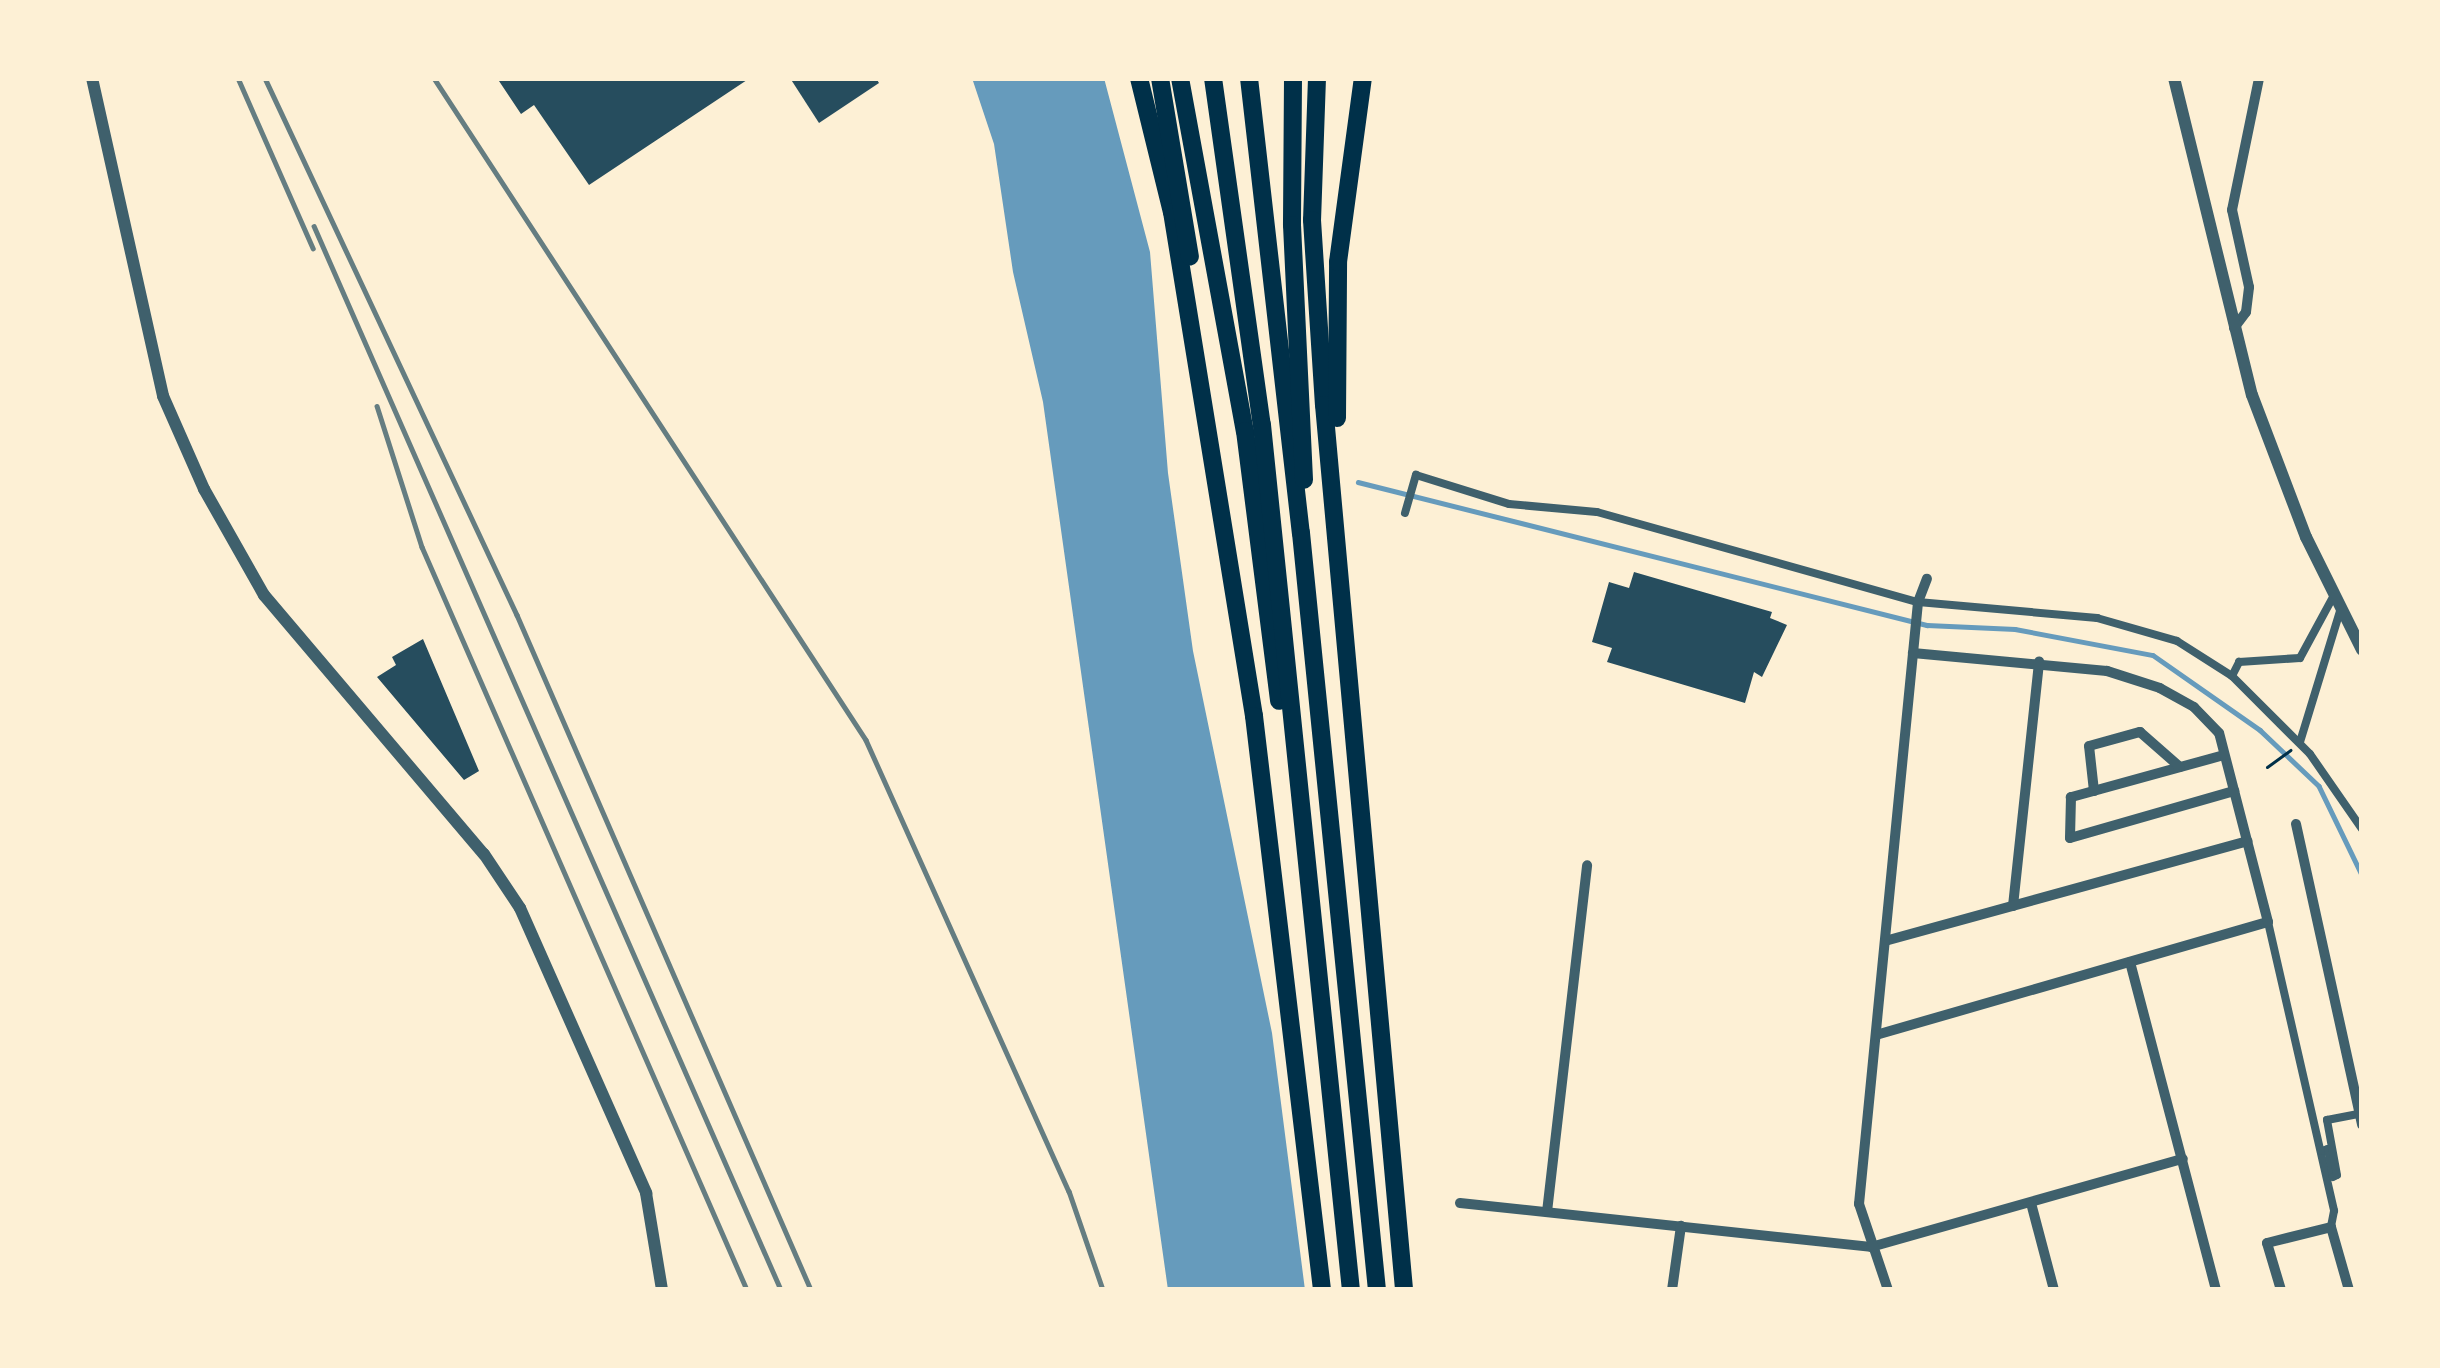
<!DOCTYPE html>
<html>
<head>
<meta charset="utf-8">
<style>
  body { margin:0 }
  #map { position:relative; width:2440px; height:1368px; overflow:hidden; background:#fdf0d5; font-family:"IBM Plex Sans",sans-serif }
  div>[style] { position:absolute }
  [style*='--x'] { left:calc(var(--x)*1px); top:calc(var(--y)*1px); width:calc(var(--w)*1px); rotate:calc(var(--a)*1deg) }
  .water>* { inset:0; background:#669bbc }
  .stream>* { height:4.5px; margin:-2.25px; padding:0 2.25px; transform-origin:2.25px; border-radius:2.25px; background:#669bbc }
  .building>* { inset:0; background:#264d5e }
  .path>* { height:3px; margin:-1.5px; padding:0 1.5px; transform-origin:1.5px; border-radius:1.5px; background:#003049 }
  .pedestrian>* { height:8px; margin:-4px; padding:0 4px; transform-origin:4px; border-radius:4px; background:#3f606c }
  .minor>* { height:10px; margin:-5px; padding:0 5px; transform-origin:5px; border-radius:5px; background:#3f606c }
  .tertiary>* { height:12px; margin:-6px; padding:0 6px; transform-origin:6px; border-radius:6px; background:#3f606c }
  .motorway>* { height:18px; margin:-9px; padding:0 9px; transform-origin:9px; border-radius:9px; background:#003049 }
  .rail>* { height:4.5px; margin:-2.25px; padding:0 2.25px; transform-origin:2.25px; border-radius:2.25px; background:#657d81 }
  span { translate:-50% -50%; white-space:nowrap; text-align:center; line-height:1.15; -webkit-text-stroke:9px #fdf0d5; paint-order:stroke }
  .frame { position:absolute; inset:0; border:81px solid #fdf0d5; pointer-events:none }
</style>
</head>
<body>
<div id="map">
  <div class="water">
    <i style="clip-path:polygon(972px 78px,1104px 78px,1150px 252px,1168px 473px,1193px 651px,1272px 1033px,1305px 1290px,1168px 1290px,1043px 402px,1013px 272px,994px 144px)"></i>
  </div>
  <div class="stream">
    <i style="--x:1358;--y:482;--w:587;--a:14.11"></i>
    <i style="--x:1927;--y:625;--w:88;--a:2.6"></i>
    <i style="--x:2015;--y:629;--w:140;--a:10.7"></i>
    <i style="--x:2153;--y:655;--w:131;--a:35"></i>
    <i style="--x:2260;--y:730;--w:81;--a:43.5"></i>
    <i style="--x:2319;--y:786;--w:99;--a:64.2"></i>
  </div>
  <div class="building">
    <i style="clip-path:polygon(497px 78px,750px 78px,589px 185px,534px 105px,521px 114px)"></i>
    <i style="clip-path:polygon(790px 78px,876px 78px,879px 83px,819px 123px)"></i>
    <i style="clip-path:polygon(1634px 572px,1772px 612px,1770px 618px,1787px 625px,1762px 677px,1754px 672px,1745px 703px,1607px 662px,1612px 648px,1592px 642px,1609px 582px,1629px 588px)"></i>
    <i style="clip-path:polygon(423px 639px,479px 771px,464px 780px,377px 677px,396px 665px,392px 657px)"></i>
  </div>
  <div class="path">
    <i style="--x:2267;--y:767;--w:29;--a:-36"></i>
  </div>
  <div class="pedestrian">
    <i style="--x:1405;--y:513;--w:40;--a:-74"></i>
    <i style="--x:1416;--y:475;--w:97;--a:17.3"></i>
    <i style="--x:1509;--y:504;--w:88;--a:5.2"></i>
    <i style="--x:1597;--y:512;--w:333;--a:15.7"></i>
    <i style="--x:1918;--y:602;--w:180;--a:5.1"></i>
    <i style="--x:2097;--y:618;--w:83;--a:16"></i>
    <i style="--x:2177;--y:641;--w:65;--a:32.5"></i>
    <i style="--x:2232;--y:676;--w:110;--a:45"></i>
    <i style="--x:2310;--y:754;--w:91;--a:55.3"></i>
    <i style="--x:2232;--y:676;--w:16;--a:-63"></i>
    <i style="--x:2239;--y:662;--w:61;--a:-3.8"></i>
    <i style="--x:2300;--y:658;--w:69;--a:-61.6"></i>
    <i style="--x:2300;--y:742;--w:137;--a:-73"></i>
    <i style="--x:2268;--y:922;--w:296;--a:77.1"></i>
    <i style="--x:2334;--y:1211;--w:16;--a:101"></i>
    <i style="--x:2321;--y:1151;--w:7;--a:-16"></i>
    <i style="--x:2328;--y:1149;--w:28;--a:80"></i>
    <i style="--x:2333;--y:1177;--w:4;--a:-27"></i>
    <i style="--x:2337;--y:1175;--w:56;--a:-100.3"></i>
    <i style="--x:2327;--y:1120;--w:33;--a:-11"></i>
  </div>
  <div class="minor">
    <i style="--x:2234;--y:328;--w:20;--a:-53"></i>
    <i style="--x:2246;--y:312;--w:25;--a:-83"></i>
    <i style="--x:2249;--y:287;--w:79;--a:-102.4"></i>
    <i style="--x:2232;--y:210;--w:135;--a:-78.4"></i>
    <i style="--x:2224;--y:755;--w:159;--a:164.6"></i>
    <i style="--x:2071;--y:797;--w:41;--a:91.4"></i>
    <i style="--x:2070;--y:838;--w:171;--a:-16"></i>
    <i style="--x:2094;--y:791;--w:45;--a:-96.3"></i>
    <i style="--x:2089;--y:746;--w:53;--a:-15.4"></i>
    <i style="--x:2140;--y:732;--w:53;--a:41.2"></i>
    <i style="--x:2296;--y:824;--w:308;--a:77.6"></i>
    <i style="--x:2013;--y:906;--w:246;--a:-83.9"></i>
    <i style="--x:1885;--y:941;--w:376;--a:-15.4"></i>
    <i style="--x:2130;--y:962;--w:339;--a:75.3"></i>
    <i style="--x:1876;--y:1035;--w:408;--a:-16.1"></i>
    <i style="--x:2268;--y:922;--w:195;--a:-104.5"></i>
    <i style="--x:2219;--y:733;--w:36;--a:-134"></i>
    <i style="--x:2194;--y:707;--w:39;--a:-151"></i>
    <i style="--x:2160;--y:688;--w:56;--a:-162.2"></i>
    <i style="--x:2107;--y:671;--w:195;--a:-174.7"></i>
    <i style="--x:1460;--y:1203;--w:413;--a:6.1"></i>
    <i style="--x:1871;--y:1247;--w:324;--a:-15.8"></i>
    <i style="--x:2031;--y:1203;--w:90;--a:75.2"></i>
    <i style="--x:1547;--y:1212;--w:349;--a:-83.4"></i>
    <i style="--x:1672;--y:1290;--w:65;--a:-82"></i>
    <i style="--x:1888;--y:1290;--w:91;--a:-108.6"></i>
    <i style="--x:1859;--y:1204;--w:605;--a:-84.4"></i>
    <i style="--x:1918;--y:602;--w:25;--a:-69"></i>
    <i style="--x:2281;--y:1290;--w:49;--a:-106.6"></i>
    <i style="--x:2267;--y:1243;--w:66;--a:-14"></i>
    <i style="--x:2331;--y:1227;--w:66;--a:74.1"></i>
  </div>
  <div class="tertiary">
    <i style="--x:92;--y:78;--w:326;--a:77.4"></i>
    <i style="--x:163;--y:396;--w:102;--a:66.2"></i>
    <i style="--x:204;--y:489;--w:122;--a:60.5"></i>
    <i style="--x:264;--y:595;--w:340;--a:49.7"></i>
    <i style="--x:484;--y:854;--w:65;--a:56.3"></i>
    <i style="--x:520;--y:908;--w:312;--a:66.1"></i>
    <i style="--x:646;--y:1193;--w:98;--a:80.6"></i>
    <i style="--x:2174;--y:78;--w:326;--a:76.2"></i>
    <i style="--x:2252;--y:395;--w:152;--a:69.2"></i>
    <i style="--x:2306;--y:537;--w:126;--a:63.6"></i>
  </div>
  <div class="motorway">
    <i style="--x:1139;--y:78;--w:138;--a:76.2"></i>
    <i style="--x:1172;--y:212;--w:511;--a:80.76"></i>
    <i style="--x:1254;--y:716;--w:578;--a:83.24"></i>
    <i style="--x:1160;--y:78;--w:181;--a:80.5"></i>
    <i style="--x:1180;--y:78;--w:359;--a:79.6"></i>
    <i style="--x:1245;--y:431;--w:272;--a:82.8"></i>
    <i style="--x:1213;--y:78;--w:350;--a:82"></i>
    <i style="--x:1262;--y:425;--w:870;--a:84.13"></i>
    <i style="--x:1249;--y:78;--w:458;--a:83.5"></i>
    <i style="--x:1301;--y:533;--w:761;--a:84.27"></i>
    <i style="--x:1293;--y:78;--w:147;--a:90.4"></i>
    <i style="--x:1292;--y:225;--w:255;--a:87.3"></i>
    <i style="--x:1317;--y:78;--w:142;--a:92"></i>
    <i style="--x:1312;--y:220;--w:185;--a:86.3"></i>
    <i style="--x:1324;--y:405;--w:889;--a:84.83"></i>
    <i style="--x:1337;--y:418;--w:156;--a:-89.6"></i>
    <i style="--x:1338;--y:262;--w:186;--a:-82.3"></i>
  </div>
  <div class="rail">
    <i style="--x:238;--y:78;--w:186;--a:66.2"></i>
    <i style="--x:265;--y:78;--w:593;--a:64.86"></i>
    <i style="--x:517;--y:615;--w:736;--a:66.46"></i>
    <i style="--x:434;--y:78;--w:790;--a:56.87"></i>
    <i style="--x:866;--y:740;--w:495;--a:65.8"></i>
    <i style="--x:1069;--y:1191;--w:105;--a:71"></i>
    <i style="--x:314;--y:226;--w:1162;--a:66.3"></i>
    <i style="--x:377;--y:406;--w:148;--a:72.3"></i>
    <i style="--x:422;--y:547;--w:811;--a:66.37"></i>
  </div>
  <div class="frame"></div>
</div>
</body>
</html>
